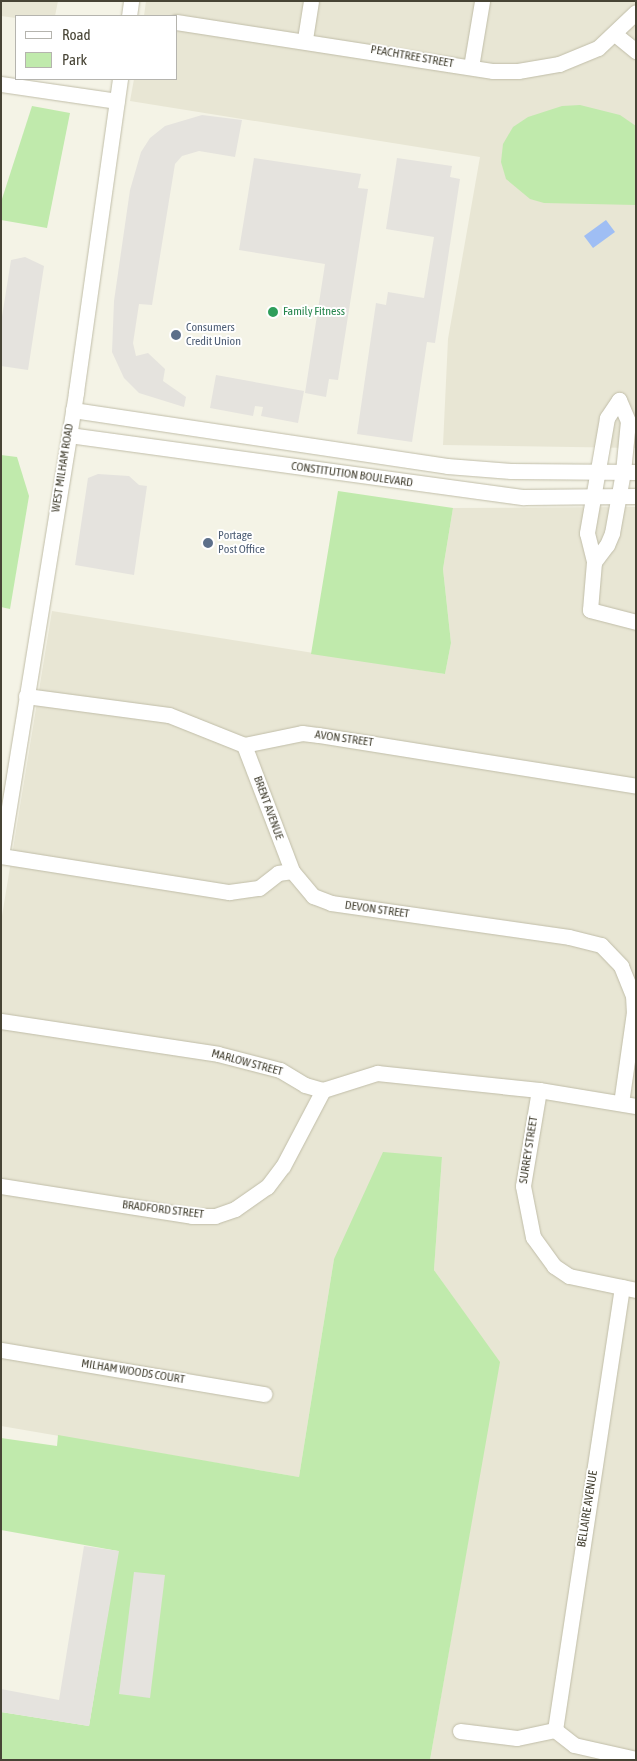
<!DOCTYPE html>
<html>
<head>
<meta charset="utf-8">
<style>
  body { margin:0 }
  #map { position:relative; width:637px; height:1761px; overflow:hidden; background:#f4f3e6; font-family:"Asap Condensed",sans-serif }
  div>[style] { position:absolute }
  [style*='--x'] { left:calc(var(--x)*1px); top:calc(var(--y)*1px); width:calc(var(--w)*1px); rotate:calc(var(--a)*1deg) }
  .residential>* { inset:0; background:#e8e6d4 }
  .green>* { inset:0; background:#c0eaac }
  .parking>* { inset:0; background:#e5e3de }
  .water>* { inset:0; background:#9fbef4 }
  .roads { filter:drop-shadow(0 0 1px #c0bda8) drop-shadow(0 0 1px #c0bda8) }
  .minor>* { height:15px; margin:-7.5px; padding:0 7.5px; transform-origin:7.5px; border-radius:7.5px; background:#fff }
  .dots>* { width:14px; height:14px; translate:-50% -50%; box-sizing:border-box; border:2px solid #fff; border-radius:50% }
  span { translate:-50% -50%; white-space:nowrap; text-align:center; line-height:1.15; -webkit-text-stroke:4px #fff; paint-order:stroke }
  .street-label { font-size:12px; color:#474435 }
  .leisure-label { font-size:12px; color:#27864d }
  .left { translate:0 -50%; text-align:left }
  .service-label { font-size:12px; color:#4e5e75 }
  .frame { position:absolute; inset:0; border:2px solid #474435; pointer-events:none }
  .legend { position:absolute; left:15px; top:15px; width:162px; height:65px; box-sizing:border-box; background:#fff; border:1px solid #b5b4ae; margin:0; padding:6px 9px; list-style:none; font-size:15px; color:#474435 }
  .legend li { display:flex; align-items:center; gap:10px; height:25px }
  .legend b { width:25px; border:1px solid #b5b4ae }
</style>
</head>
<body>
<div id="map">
  <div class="residential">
    <i style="clip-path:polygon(1px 1px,58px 1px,55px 16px,16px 18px,1px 16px)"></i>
    <i style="clip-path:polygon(146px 1px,636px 1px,636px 448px,443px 445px,448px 339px,480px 157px,130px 101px,134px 79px,176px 79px,176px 16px,144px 16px)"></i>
    <i style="clip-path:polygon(636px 507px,636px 1760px,430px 1760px,499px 1362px,434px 1270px,442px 1157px,334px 1259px,299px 1477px,1px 1426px,1px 922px,52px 611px,445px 674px,451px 643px,443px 569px,453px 508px)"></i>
  </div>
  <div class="green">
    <i style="clip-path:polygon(580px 105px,620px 115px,636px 126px,636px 205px,544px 203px,530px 199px,506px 179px,501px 162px,503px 144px,513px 127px,528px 117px,562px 106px)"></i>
    <i style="clip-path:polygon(32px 106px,70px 113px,47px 228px,1px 220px,1px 202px)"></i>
    <i style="clip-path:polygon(1px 455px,17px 457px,29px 496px,10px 609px,1px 607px)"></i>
    <i style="clip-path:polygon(338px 491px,453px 508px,443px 569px,451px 643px,445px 674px,311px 654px)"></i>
    <i style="clip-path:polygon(383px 1152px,442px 1157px,434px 1270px,500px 1362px,430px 1760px,1px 1760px,1px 1712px,89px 1726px,118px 1551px,1px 1530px,1px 1438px,57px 1446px,58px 1435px,299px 1477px,334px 1259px)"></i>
  </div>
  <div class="parking">
    <i style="clip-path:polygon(202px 115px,242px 120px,235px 157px,199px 151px,182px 156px,175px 164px,152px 305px,139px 304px,133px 343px,136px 356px,148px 353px,165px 369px,163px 381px,186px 397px,184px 407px,139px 393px,124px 378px,112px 352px,114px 301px,130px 190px,141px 152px,150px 138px,165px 126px)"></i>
    <i style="clip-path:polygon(254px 158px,361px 174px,358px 188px,368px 189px,338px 380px,329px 379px,326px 397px,305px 393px,325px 264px,239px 250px)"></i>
    <i style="clip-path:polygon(397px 158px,452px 166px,450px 177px,460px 179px,435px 343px,427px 342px,412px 442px,357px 434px,376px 303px,386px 305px,388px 292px,424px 298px,434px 237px,386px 229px)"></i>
    <i style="clip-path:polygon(25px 257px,44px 266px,28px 370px,1px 366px,1px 323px,11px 260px)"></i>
    <i style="clip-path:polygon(216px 375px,304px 391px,298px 423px,261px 416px,263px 407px,255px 406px,253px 416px,210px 408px)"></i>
    <i style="clip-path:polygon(98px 474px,129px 476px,139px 485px,147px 486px,134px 575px,75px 565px,88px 478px)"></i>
    <i style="clip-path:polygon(84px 1546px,119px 1551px,89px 1726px,1px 1712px,1px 1689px,59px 1700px)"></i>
    <i style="clip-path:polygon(134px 1572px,165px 1575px,150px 1698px,119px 1694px)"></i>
  </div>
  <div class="water">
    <i style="clip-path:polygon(606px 220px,615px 232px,593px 248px,584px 236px)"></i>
  </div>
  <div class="roads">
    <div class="minor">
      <i style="--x:129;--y:16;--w:15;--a:-82"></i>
      <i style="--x:176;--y:22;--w:321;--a:8.8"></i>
      <i style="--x:493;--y:71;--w:25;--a:0"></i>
      <i style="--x:518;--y:71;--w:42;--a:-9.7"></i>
      <i style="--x:559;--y:64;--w:42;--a:-22.3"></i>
      <i style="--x:598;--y:48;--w:52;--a:-43.5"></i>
      <i style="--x:616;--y:35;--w:26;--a:39"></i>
      <i style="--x:305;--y:39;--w:38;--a:-81"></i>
      <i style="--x:471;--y:67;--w:67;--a:-80.5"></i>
      <i style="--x:1;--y:84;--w:117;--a:8.3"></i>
      <i style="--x:619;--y:400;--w:22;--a:124"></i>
      <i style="--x:607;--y:418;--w:117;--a:99.9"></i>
      <i style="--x:587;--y:533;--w:30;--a:76"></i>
      <i style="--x:594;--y:562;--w:48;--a:94.8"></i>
      <i style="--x:590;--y:610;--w:48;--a:14.6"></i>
      <i style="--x:73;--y:410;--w:378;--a:8.5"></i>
      <i style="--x:447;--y:466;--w:64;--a:4.5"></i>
      <i style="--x:511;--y:471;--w:125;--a:0.5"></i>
      <i style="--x:69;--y:435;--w:459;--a:7.8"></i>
      <i style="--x:524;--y:497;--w:112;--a:-0.5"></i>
      <i style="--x:594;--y:562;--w:21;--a:-53"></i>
      <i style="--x:607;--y:545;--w:13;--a:-67"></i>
      <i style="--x:612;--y:533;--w:62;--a:-79.8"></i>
      <i style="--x:623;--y:472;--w:51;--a:-84.4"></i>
      <i style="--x:628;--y:421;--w:23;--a:-113"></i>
      <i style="--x:26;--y:696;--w:144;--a:7.6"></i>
      <i style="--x:169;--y:715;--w:81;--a:21.8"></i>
      <i style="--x:244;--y:745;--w:59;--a:-11.7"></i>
      <i style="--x:302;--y:733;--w:17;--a:7"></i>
      <i style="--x:319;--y:735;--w:321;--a:9.1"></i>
      <i style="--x:244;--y:745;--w:135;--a:69.1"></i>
      <i style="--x:1;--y:856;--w:231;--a:9"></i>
      <i style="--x:229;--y:892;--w:30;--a:-8"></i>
      <i style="--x:259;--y:888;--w:24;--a:-38"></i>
      <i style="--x:278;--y:873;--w:14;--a:-8"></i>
      <i style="--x:292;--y:871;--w:33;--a:50"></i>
      <i style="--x:313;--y:896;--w:19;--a:21"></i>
      <i style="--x:331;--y:903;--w:240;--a:8.1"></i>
      <i style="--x:569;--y:937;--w:33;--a:14"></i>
      <i style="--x:601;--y:945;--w:29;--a:46"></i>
      <i style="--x:621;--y:966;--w:31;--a:68"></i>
      <i style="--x:633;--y:995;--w:17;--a:87"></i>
      <i style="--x:634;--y:1012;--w:92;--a:98.1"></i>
      <i style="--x:1;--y:856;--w:470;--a:-80.8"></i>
      <i style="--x:76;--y:392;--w:316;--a:-82"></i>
      <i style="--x:1;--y:1021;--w:219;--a:8.6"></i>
      <i style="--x:218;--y:1054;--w:64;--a:14.5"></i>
      <i style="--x:280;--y:1070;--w:29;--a:31"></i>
      <i style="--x:305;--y:1085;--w:19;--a:16"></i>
      <i style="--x:323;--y:1090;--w:57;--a:-17.5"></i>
      <i style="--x:377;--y:1073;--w:163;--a:6"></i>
      <i style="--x:539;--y:1090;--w:98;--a:9.4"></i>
      <i style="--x:539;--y:1090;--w:97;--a:99.5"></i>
      <i style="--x:523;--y:1186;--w:52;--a:78.9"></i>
      <i style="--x:533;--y:1237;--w:36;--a:54"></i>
      <i style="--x:554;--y:1266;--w:18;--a:34"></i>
      <i style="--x:569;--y:1276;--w:68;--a:11.8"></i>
      <i style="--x:1;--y:1186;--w:193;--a:8.9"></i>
      <i style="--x:192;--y:1216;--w:23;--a:0"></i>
      <i style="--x:215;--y:1216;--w:21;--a:-19"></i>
      <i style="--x:235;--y:1209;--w:39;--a:-35"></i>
      <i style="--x:267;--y:1187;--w:26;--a:-53"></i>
      <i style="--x:283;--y:1166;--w:86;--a:-62.2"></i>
      <i style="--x:1;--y:1350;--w:267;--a:9.5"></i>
      <i style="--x:555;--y:1730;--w:448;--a:-81.4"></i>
      <i style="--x:460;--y:1731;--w:57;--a:7"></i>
      <i style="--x:517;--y:1738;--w:39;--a:-12"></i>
      <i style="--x:555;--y:1730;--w:24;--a:38"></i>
      <i style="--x:574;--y:1745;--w:64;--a:12.7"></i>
    </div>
  </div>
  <div class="dots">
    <i style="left:273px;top:312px;background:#2e9e5b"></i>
    <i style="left:176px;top:335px;background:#5c6f8a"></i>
    <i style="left:208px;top:543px;background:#5c6f8a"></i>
  </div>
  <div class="street-label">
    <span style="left:412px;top:57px;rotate:10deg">PEACHTREE STREET</span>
    <span style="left:63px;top:468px;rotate:-81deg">WEST MILHAM ROAD</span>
    <span style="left:352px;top:475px;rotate:8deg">CONSTITUTION BOULEVARD</span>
    <span style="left:344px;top:739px;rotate:8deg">AVON STREET</span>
    <span style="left:268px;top:808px;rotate:70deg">BRENT AVENUE</span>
    <span style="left:377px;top:910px;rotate:8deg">DEVON STREET</span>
    <span style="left:247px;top:1063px;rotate:15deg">MARLOW STREET</span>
    <span style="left:529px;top:1150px;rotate:-81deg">SURREY STREET</span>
    <span style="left:163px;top:1210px;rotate:7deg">BRADFORD STREET</span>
    <span style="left:133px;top:1372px;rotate:9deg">MILHAM WOODS COURT</span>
    <span style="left:588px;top:1509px;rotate:-81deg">BELLAIRE AVENUE</span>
  </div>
  <div class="leisure-label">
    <span class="left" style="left:283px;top:312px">Family Fitness</span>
  </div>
  <div class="service-label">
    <span class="left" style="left:186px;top:335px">Consumers<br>Credit Union</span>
    <span class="left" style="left:218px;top:543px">Portage<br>Post Office</span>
  </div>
  <div class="frame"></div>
  <ul class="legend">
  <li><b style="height:6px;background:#fff"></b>Road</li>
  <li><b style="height:14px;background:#c0eaac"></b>Park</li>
  </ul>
</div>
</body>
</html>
